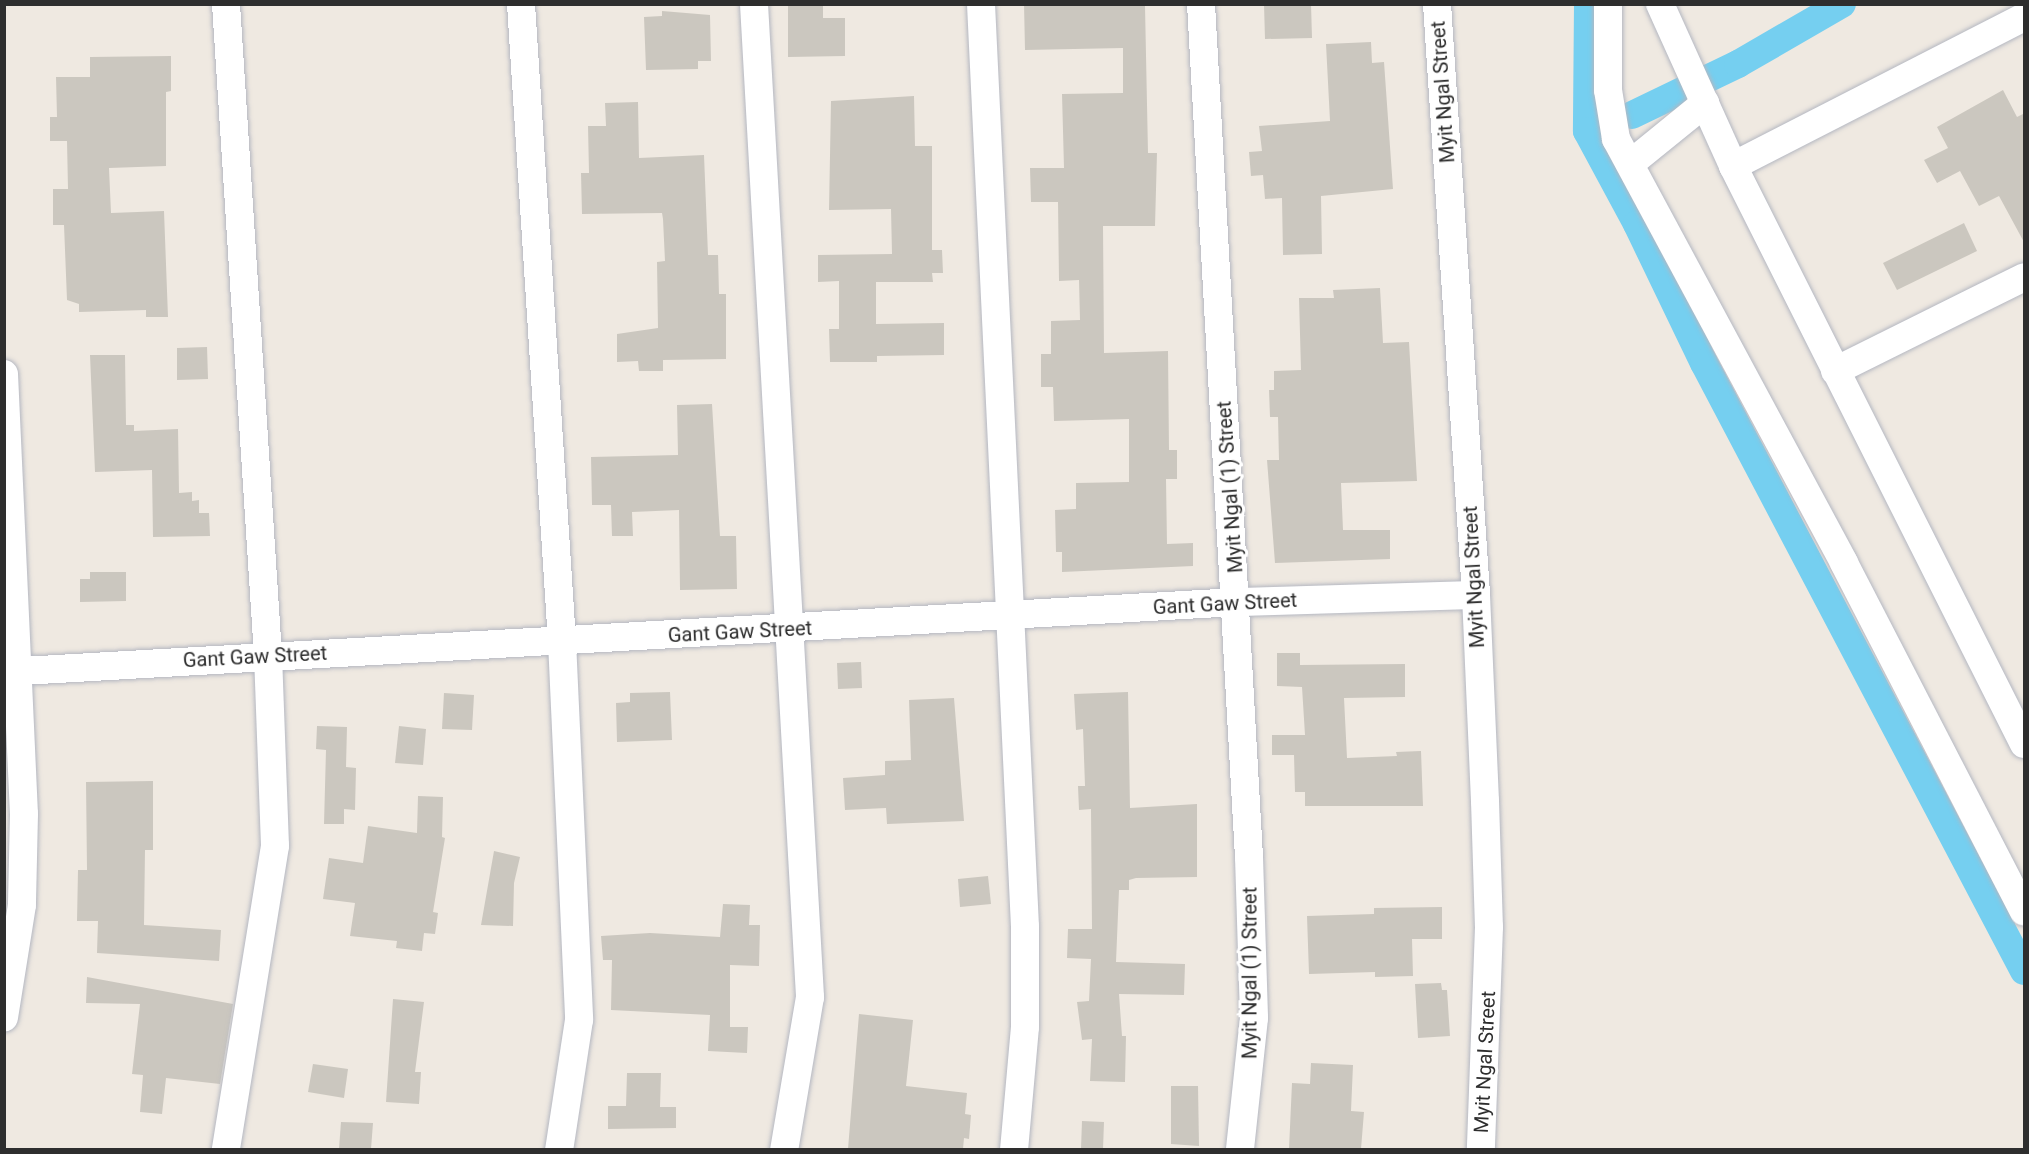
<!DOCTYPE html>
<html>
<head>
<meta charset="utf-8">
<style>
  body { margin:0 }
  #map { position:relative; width:2029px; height:1154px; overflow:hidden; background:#efe9e1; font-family:Roboto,sans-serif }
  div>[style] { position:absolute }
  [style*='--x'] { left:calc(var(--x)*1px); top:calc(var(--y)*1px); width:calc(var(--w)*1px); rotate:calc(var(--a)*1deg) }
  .canal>* { height:28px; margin:-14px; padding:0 14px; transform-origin:14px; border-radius:14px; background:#75cff0 }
  .building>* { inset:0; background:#cbc7bf }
  .roads { filter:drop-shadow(0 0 2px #b4b7c1) drop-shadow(0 0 2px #b4b7c1) }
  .minor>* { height:28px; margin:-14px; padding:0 14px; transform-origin:14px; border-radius:14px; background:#fff }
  span { translate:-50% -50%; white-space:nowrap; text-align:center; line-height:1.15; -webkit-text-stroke:6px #fff; paint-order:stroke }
  .street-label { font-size:20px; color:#2e2e2e }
  .frame { position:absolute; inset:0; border:6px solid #2e2e2e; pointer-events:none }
</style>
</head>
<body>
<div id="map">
  <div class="canal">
    <i style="--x:1588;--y:4;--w:127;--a:90.5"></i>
    <i style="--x:1587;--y:131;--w:106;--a:61.7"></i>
    <i style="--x:1637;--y:224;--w:154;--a:64.3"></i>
    <i style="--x:1704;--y:363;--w:687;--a:62.24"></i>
    <i style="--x:1632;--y:115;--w:118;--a:-25.7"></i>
    <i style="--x:1738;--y:64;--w:120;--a:-30"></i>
  </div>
  <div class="building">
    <i style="clip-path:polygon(788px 4px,823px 4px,823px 18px,845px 18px,845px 56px,788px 57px)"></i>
    <i style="clip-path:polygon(1024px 4px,1145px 6px,1148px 153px,1157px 153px,1155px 226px,1103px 226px,1104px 353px,1168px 351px,1169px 450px,1177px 450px,1177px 479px,1166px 479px,1167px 544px,1193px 543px,1193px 566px,1062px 572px,1062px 552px,1056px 552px,1055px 510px,1076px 509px,1076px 483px,1129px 482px,1129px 419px,1054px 421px,1053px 387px,1041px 387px,1041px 354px,1051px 354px,1051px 321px,1080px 320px,1079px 280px,1059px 281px,1058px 202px,1031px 202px,1030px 168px,1064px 168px,1062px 94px,1123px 93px,1123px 48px,1025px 50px)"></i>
    <i style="clip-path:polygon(1264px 4px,1311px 4px,1312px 38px,1265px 39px)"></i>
    <i style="clip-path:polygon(662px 11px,710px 15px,711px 61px,698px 61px,698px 69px,646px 70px,644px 17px,662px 16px)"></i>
    <i style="clip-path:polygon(1371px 42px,1372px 63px,1384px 62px,1393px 189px,1321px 196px,1322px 254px,1283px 255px,1282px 198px,1265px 199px,1263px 175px,1251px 176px,1249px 152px,1262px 151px,1259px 126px,1330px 121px,1326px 44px)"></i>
    <i style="clip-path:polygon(171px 56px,171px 91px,166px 92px,166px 166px,109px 168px,111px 213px,164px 211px,168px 317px,146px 317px,146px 310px,79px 312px,79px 304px,67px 300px,64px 225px,53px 225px,53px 189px,68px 189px,67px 141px,50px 141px,50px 117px,57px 117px,56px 77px,90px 77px,90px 57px)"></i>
    <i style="clip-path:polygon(2003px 90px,2017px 117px,2025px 113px,2025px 244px,1999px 196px,1979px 206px,1960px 171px,1937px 183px,1924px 160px,1948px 148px,1937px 127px)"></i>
    <i style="clip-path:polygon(914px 96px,915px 146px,932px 146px,932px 250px,942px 250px,943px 273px,932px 273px,933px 282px,876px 282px,876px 324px,944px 323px,944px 355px,877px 356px,877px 362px,830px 362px,829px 329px,839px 329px,839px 281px,818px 282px,818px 255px,892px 254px,891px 209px,829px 210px,831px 101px)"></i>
    <i style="clip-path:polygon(638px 102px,639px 158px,704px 155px,708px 255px,718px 255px,719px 294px,726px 294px,726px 359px,663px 360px,663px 371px,639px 371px,638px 361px,617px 362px,617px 334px,658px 328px,657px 262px,665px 261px,663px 219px,662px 213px,582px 214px,581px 173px,589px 173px,588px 126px,606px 126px,605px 103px)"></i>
    <i style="clip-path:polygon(1964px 223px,1977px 251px,1897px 290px,1883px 263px)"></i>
    <i style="clip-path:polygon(1380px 288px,1383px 343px,1409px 342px,1417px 481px,1341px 483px,1343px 530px,1390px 530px,1390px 559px,1275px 563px,1267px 460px,1279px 460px,1278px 417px,1270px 417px,1269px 390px,1274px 390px,1274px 371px,1301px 370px,1299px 298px,1334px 298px,1333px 290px)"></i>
    <i style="clip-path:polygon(207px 347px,208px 379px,177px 380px,177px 348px)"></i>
    <i style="clip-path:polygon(90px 355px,125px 355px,126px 425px,134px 425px,134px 431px,178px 429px,179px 493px,192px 492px,192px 501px,199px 500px,199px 513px,209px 513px,210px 536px,153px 537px,152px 470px,95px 472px)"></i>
    <i style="clip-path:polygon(712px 404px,720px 536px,736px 536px,737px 589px,680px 590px,679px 510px,632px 512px,633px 536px,612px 536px,611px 505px,592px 505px,591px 457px,678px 455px,677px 405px)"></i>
    <i style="clip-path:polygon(90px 572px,126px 572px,126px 601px,80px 602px,80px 579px,90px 579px)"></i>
    <i style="clip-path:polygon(1277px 653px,1300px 653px,1300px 665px,1405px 664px,1405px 697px,1344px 698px,1347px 758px,1397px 756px,1396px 752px,1421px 751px,1423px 806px,1305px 806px,1305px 792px,1295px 792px,1294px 755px,1272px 755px,1272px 735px,1305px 735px,1302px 687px,1277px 686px)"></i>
    <i style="clip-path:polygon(861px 662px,862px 688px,838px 689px,837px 663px)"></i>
    <i style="clip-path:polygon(670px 692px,672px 740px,617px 742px,616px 703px,630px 702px,630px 693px)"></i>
    <i style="clip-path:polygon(1128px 692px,1130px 808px,1197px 804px,1197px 877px,1136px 878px,1129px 880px,1129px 890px,1119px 890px,1116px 962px,1185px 964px,1184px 995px,1119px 994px,1122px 1036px,1126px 1036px,1125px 1082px,1090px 1081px,1092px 1039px,1082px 1040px,1077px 1002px,1089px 1001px,1091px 959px,1067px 958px,1068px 929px,1092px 929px,1091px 809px,1079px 810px,1078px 786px,1085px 786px,1083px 729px,1076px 730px,1074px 694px)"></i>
    <i style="clip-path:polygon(444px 693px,474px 695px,472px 730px,442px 729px)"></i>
    <i style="clip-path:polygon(954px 698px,964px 821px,887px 824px,886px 808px,845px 810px,843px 778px,885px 775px,885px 761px,911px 760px,909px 700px)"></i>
    <i style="clip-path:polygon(317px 726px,347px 727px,346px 767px,356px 768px,355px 810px,344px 809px,344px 824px,324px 824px,326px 750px,316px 749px)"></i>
    <i style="clip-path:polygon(399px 726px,426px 729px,423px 765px,395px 763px)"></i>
    <i style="clip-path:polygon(153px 781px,153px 850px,145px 850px,144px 925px,221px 930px,219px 961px,97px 953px,98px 921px,77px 921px,78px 870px,87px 870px,86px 782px)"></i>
    <i style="clip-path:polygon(418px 796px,443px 797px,442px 837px,445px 838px,433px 912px,438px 913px,435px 934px,424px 933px,422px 951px,396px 948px,397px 941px,350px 936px,355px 903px,323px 899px,329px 858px,363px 863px,368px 826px,417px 833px)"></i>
    <i style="clip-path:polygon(494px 851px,520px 857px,514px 883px,513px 926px,481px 925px)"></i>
    <i style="clip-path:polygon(988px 876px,991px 904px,960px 907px,958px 879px)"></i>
    <i style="clip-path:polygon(723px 904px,750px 905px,749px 925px,760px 925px,759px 966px,730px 965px,730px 1027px,748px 1027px,747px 1053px,708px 1051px,710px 1015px,611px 1010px,612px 960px,603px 960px,601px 936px,650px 933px,720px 937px)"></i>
    <i style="clip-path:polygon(1442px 907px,1442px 939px,1412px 939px,1413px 976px,1375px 977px,1375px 972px,1309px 974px,1307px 916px,1374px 914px,1374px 908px)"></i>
    <i style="clip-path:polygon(87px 977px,233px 1004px,220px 1084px,166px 1078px,162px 1114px,140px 1112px,143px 1075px,132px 1074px,140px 1004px,86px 1003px)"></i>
    <i style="clip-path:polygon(1441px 983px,1442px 990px,1447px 990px,1450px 1036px,1418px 1038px,1415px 984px)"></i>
    <i style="clip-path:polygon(393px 999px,424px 1002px,415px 1072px,421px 1072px,419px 1104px,386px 1102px)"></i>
    <i style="clip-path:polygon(859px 1014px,913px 1020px,906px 1086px,967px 1093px,965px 1114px,971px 1115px,969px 1139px,964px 1138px,963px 1149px,848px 1149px)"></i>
    <i style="clip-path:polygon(1311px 1063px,1353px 1065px,1351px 1111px,1364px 1112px,1361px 1149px,1289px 1149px,1292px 1083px,1310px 1084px)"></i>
    <i style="clip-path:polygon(313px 1064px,348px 1069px,344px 1098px,308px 1092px)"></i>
    <i style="clip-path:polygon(627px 1073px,661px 1073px,660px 1107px,676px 1107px,676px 1128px,608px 1129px,608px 1106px,626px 1106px)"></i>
    <i style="clip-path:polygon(1171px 1086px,1198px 1086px,1199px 1146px,1171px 1144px)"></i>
    <i style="clip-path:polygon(1082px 1121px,1104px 1122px,1103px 1149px,1081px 1149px)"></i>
    <i style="clip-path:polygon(341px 1122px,373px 1123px,371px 1149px,339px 1149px)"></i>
  </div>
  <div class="roads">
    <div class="minor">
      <i style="--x:226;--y:4;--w:652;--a:86.31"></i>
      <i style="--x:268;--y:655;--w:191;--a:87.9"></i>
      <i style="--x:275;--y:846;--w:308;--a:99.2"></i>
      <i style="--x:521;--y:4;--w:638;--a:86.32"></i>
      <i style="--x:562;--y:641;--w:379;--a:87.4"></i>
      <i style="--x:579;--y:1020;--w:132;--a:98.7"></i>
      <i style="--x:754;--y:4;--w:995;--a:86.77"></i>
      <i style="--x:810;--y:997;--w:155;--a:99.6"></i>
      <i style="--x:981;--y:4;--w:924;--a:87.27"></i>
      <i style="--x:1025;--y:927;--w:100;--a:90"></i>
      <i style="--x:1025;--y:1027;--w:123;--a:95.1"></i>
      <i style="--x:1201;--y:4;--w:854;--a:86.78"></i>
      <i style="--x:1249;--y:857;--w:161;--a:88.2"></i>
      <i style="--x:1254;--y:1018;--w:133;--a:96.1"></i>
      <i style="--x:1437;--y:4;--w:592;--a:86.22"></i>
      <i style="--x:1476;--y:595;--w:206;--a:87.5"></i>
      <i style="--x:1485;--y:801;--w:126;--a:88.2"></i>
      <i style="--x:1489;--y:927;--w:223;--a:92.1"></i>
      <i style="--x:1608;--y:4;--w:86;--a:90"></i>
      <i style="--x:1608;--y:90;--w:50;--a:80.7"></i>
      <i style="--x:1616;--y:139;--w:481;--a:61.7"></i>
      <i style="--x:1844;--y:563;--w:392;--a:62.7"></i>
      <i style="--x:1660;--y:4;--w:178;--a:65.7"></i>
      <i style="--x:1733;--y:166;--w:647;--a:63.28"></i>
      <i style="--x:1630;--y:164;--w:97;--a:-39.1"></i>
      <i style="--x:1733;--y:166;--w:327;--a:-27.1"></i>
      <i style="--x:1835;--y:371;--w:211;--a:-26.4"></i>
      <i style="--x:4;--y:374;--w:440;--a:87.4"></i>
      <i style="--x:24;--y:814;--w:91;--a:91.3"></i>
      <i style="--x:22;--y:905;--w:114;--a:99.1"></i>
      <i style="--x:4;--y:672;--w:1236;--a:-3.25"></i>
      <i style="--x:1238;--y:602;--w:238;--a:-1.7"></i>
    </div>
  </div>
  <div class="street-label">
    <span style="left:1443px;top:92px;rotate:-94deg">Myit Ngal Street</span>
    <span style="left:1230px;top:487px;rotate:-94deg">Myit Ngal (1) Street</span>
    <span style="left:1474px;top:577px;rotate:-93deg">Myit Ngal Street</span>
    <span style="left:1225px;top:604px;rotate:-3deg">Gant Gaw Street</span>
    <span style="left:740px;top:632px;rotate:-3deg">Gant Gaw Street</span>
    <span style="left:255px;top:657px;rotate:-3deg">Gant Gaw Street</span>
    <span style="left:1250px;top:973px;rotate:-90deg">Myit Ngal (1) Street</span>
    <span style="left:1485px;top:1062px;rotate:-87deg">Myit Ngal Street</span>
  </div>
  <div class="frame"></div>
</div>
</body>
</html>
